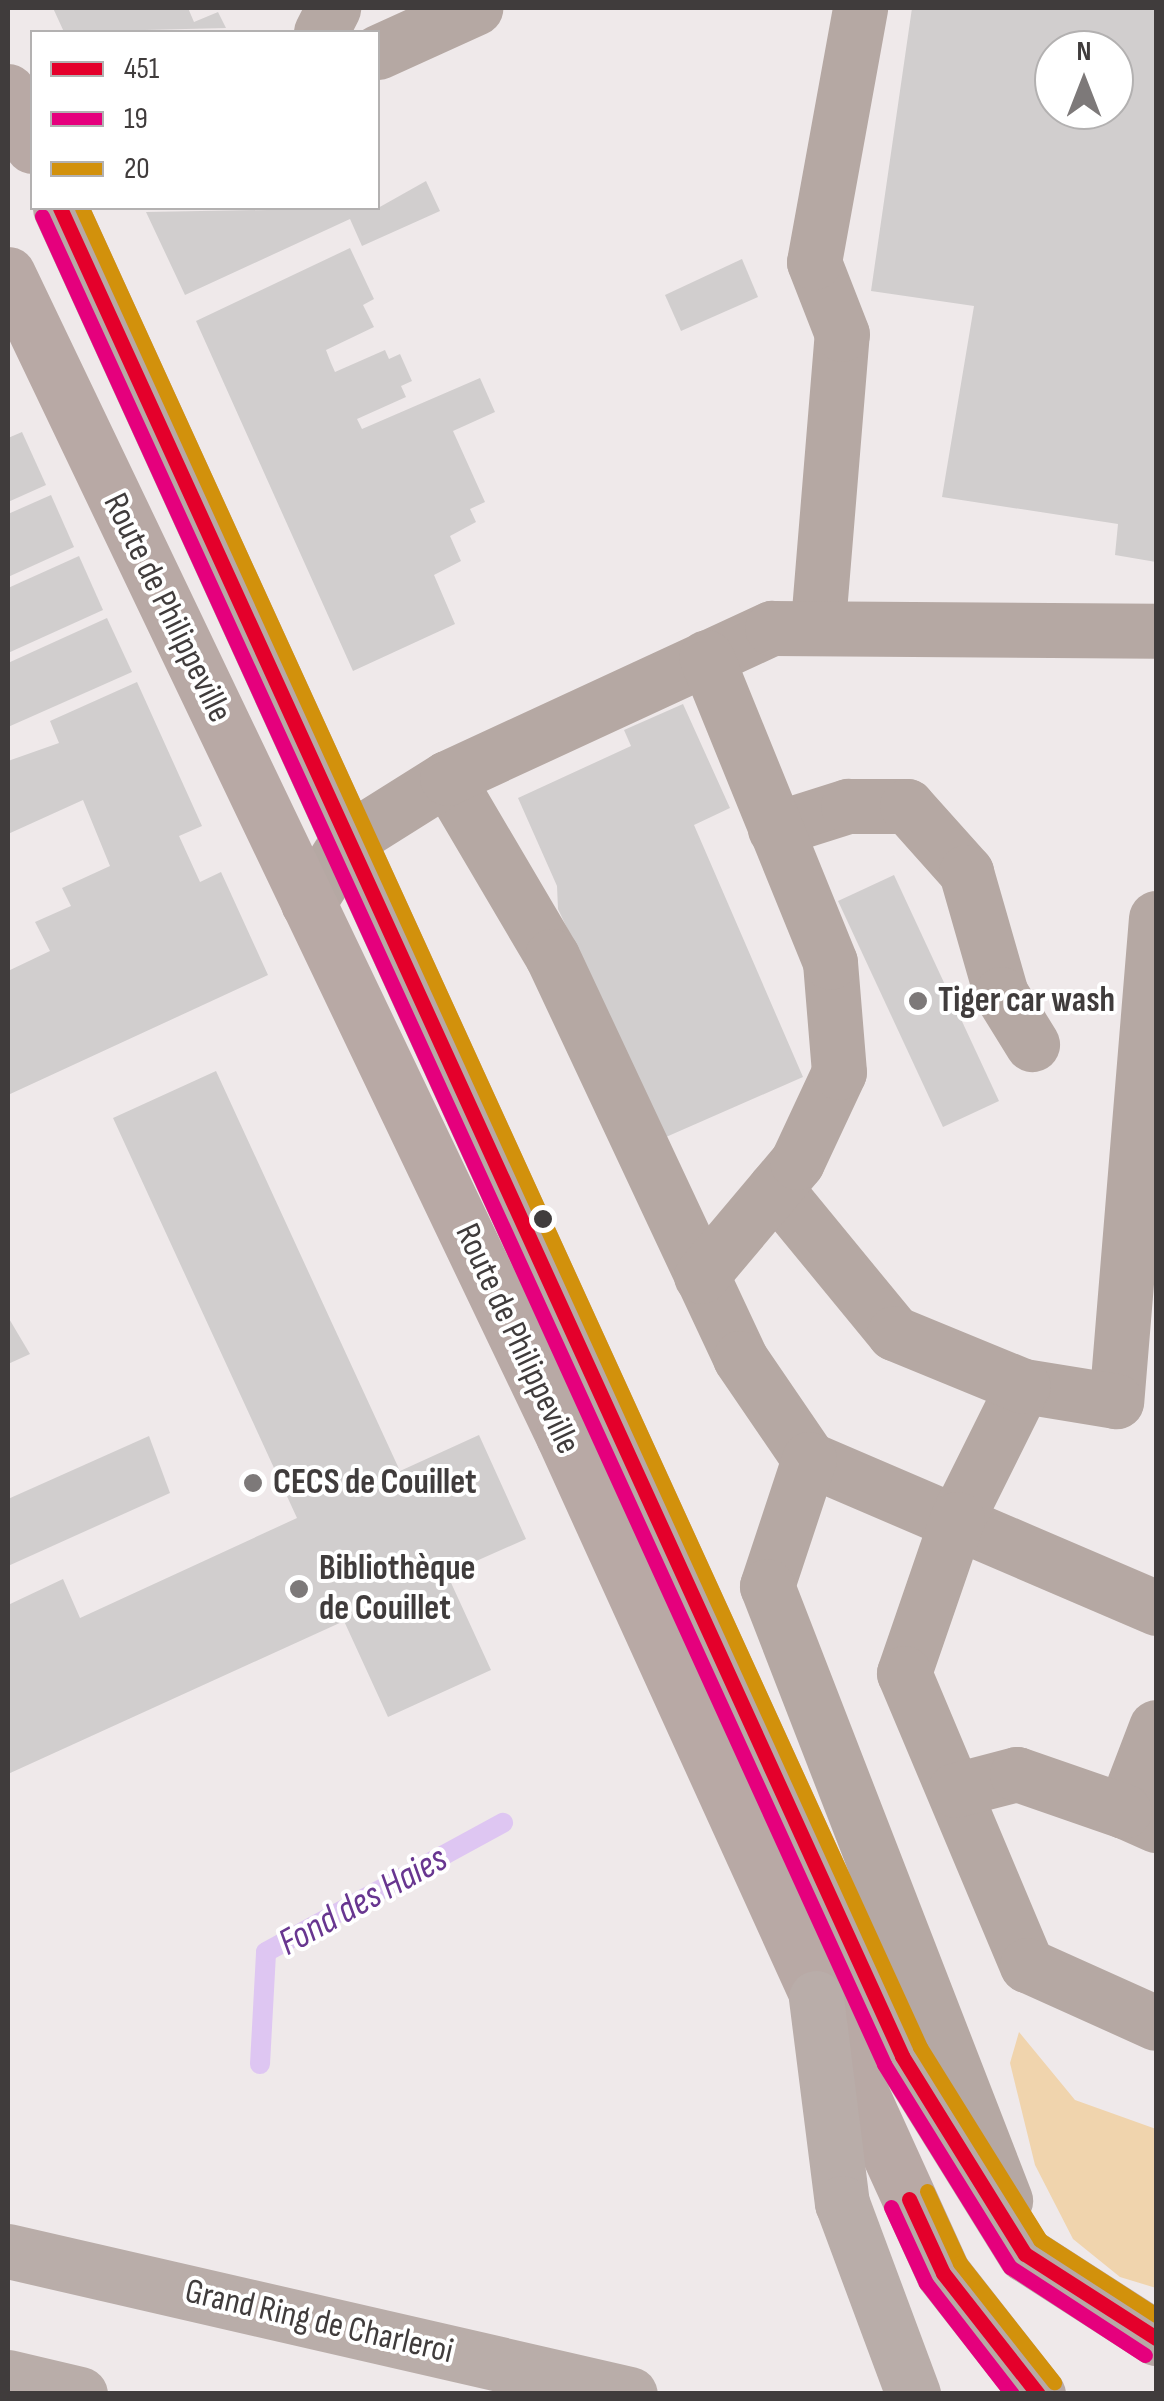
<!DOCTYPE html>
<html>
<head>
<meta charset="utf-8">
<style>
  body { margin:0 }
  #map { position:relative; width:1164px; height:2401px; overflow:hidden; background:#efe9ea; font-family:"Sofia Sans Condensed",sans-serif }
  div>[style] { position:absolute }
  [style*='--x'] { left:calc(var(--x)*1px); top:calc(var(--y)*1px); width:calc(var(--w)*1px); rotate:calc(var(--a)*1deg) }
  .green>* { inset:0; background:#f0d4ad }
  .stream>* { height:20px; margin:-10px; padding:0 10px; transform-origin:10px; border-radius:10px; background:#dec6f2 }
  .building>* { inset:0; background:#d1cece }
  .minor>* { height:55px; margin:-27.5px; padding:0 27.5px; transform-origin:27.5px; border-radius:27.5px; background:#b5a8a3 }
  .major>* { height:55px; margin:-27.5px; padding:0 27.5px; transform-origin:27.5px; border-radius:27.5px; background:#b8a9a5 }
  .highway>* { height:55px; margin:-27.5px; padding:0 27.5px; transform-origin:27.5px; border-radius:27.5px; background:#b9ada9 }
  .bus-1>* { height:15px; margin:-7.5px; padding:0 7.5px; transform-origin:7.5px; border-radius:7.5px; background:#e4002b }
  .bus-2>* { height:15px; margin:-7.5px; padding:0 7.5px; transform-origin:7.5px; border-radius:7.5px; background:#e5007d }
  .bus-3>* { height:15px; margin:-7.5px; padding:0 7.5px; transform-origin:7.5px; border-radius:7.5px; background:#d2910c }
  .dots>* { width:28px; height:28px; translate:-50% -50%; box-sizing:border-box; border:5px solid #fff; border-radius:50% }
  span { translate:-50% -50%; white-space:nowrap; text-align:center; line-height:1.15; -webkit-text-stroke:8px #fff; paint-order:stroke }
  .street-label { font-size:35px; color:#403c3c }
  .poi-label { font-size:35px; color:#403c3c; font-weight:700 }
  .left { translate:0 -50%; text-align:left }
  .water-label { font-size:38px; color:#683690; font-style:italic }
  .frame { position:absolute; inset:0; border:10px solid #403c3c; pointer-events:none }
  .legend { position:absolute; left:30px; top:30px; width:350px; height:180px; box-sizing:border-box; background:#fff; border:2px solid #b3b1b1; margin:0; padding:12px 18px; list-style:none; font-size:30px; color:#403c3c }
  .legend li { display:flex; align-items:center; gap:20px; height:50px }
  .legend b { width:50px; border:2px solid #b3b1b1 }
  .north { position:absolute; left:1034px; top:30px; width:100px; height:100px; box-sizing:border-box; background:#fff; border:2px solid #b3b1b1; border-radius:50%; rotate:0deg; font-size:28px; font-weight:700; line-height:40px; text-align:center; color:#403c3c }
  .north::after { content:''; display:block; margin:auto; width:35px; height:45px; background:#7d7979; clip-path:polygon(50% 0,100% 100%,50% 72%,0 100%) }
</style>
</head>
<body>
<div id="map">
  <div class="green">
    <i style="clip-path:polygon(1019px 2032px,1075px 2100px,1156px 2129px,1156px 2288px,1120px 2277px,1073px 2239px,1035px 2165px,1010px 2063px)"></i>
  </div>
  <div class="stream">
    <i style="--x:260;--y:2064;--w:112;--a:-86.9"></i>
    <i style="--x:266;--y:1952;--w:270;--a:-28.6"></i>
  </div>
  <div class="building">
    <i style="clip-path:polygon(53px 8px,188px 8px,194px 22px,218px 12px,226px 28px,64px 32px)"></i>
    <i style="clip-path:polygon(evenodd,912px 8px,1156px 8px,1156px 562px,1115px 555px,1118px 524px,942px 497px,974px 306px,871px 291px,912px 8px,1054px 50px,1114px 50px,1114px 110px,1054px 110px,1054px 50px)"></i>
    <i style="clip-path:polygon(426px 181px,440px 211px,362px 246px,350px 219px,185px 295px,146px 212px,378px 208px)"></i>
    <i style="clip-path:polygon(350px 248px,374px 299px,363px 305px,374px 327px,326px 350px,331px 363px,335px 372px,385px 350px,389px 359px,400px 354px,412px 381px,401px 386px,406px 397px,357px 419px,362px 429px,480px 378px,495px 412px,453px 431px,485px 502px,470px 509px,476px 522px,450px 536px,461px 561px,434px 575px,455px 624px,353px 671px,196px 321px)"></i>
    <i style="clip-path:polygon(742px 259px,758px 297px,681px 331px,665px 295px)"></i>
    <i style="clip-path:polygon(22px 432px,46px 485px,8px 502px,8px 438px)"></i>
    <i style="clip-path:polygon(51px 495px,74px 547px,8px 577px,8px 514px)"></i>
    <i style="clip-path:polygon(79px 556px,103px 610px,8px 653px,8px 588px)"></i>
    <i style="clip-path:polygon(107px 618px,132px 672px,8px 727px,8px 663px)"></i>
    <i style="clip-path:polygon(137px 682px,202px 826px,179px 836px,200px 882px,221px 872px,268px 975px,8px 1095px,8px 971px,50px 951px,35px 922px,71px 906px,62px 888px,110px 866px,83px 800px,8px 834px,8px 761px,59px 743px,50px 721px)"></i>
    <i style="clip-path:polygon(683px 704px,730px 808px,694px 825px,803px 1077px,666px 1137px,558px 909px,557px 886px,518px 798px,631px 746px,624px 730px)"></i>
    <i style="clip-path:polygon(894px 875px,999px 1101px,943px 1127px,838px 901px)"></i>
    <i style="clip-path:polygon(216px 1071px,400px 1471px,479px 1435px,526px 1539px,447px 1574px,491px 1670px,388px 1717px,344px 1621px,8px 1774px,8px 1605px,63px 1579px,80px 1618px,297px 1518px,113px 1118px)"></i>
    <i style="clip-path:polygon(8px 1317px,30px 1354px,8px 1364px)"></i>
    <i style="clip-path:polygon(149px 1436px,170px 1493px,8px 1566px,8px 1499px)"></i>
  </div>
  <div class="minor">
    <i style="--x:321;--y:32;--w:27;--a:-63"></i>
    <i style="--x:378;--y:52;--w:107;--a:-24.4"></i>
    <i style="--x:818;--y:623;--w:290;--a:-85.3"></i>
    <i style="--x:842;--y:334;--w:77;--a:-111.3"></i>
    <i style="--x:814;--y:262;--w:258;--a:-79.7"></i>
    <i style="--x:447;--y:778;--w:207;--a:59.5"></i>
    <i style="--x:552;--y:956;--w:444;--a:64.9"></i>
    <i style="--x:740;--y:1358;--w:122;--a:55.7"></i>
    <i style="--x:809;--y:1459;--w:378;--a:23.2"></i>
    <i style="--x:775;--y:829;--w:77;--a:-17.5"></i>
    <i style="--x:848;--y:806;--w:59;--a:0"></i>
    <i style="--x:907;--y:806;--w:89;--a:48.2"></i>
    <i style="--x:966;--y:872;--w:127;--a:74"></i>
    <i style="--x:1001;--y:994;--w:59;--a:58.2"></i>
    <i style="--x:308;--y:903;--w:75;--a:-57.6"></i>
    <i style="--x:348;--y:840;--w:117;--a:-32.1"></i>
    <i style="--x:447;--y:778;--w:358;--a:-24.8"></i>
    <i style="--x:772;--y:628;--w:384;--a:0.4"></i>
    <i style="--x:1156;--y:918;--w:485;--a:94.7"></i>
    <i style="--x:1116;--y:1401;--w:94;--a:-170.8"></i>
    <i style="--x:1023;--y:1386;--w:148;--a:116.4"></i>
    <i style="--x:957;--y:1519;--w:163;--a:109"></i>
    <i style="--x:904;--y:1673;--w:317;--a:67.2"></i>
    <i style="--x:1027;--y:1965;--w:141;--a:24.2"></i>
    <i style="--x:775;--y:1188;--w:188;--a:50.6"></i>
    <i style="--x:894;--y:1333;--w:139;--a:22.3"></i>
    <i style="--x:701;--y:1276;--w:149;--a:-49.9"></i>
    <i style="--x:797;--y:1162;--w:99;--a:-65"></i>
    <i style="--x:839;--y:1072;--w:110;--a:-94.7"></i>
    <i style="--x:830;--y:962;--w:329;--a:-112.1"></i>
    <i style="--x:809;--y:1459;--w:134;--a:108.3"></i>
    <i style="--x:767;--y:1586;--w:659;--a:68.81"></i>
    <i style="--x:1156;--y:1727;--w:90;--a:110.9"></i>
    <i style="--x:1124;--y:1811;--w:35;--a:24"></i>
    <i style="--x:955;--y:1790;--w:64;--a:-14.5"></i>
    <i style="--x:1017;--y:1774;--w:113;--a:19.1"></i>
  </div>
  <div class="major">
    <i style="--x:8;--y:91;--w:60;--a:66.4"></i>
    <i style="--x:60;--y:208;--w:2031;--a:65.5"></i>
    <i style="--x:902;--y:2056;--w:233;--a:58.2"></i>
    <i style="--x:1025;--y:2254;--w:156;--a:32.7"></i>
    <i style="--x:8;--y:274;--w:1288;--a:64.47"></i>
    <i style="--x:563;--y:1436;--w:919;--a:65.58"></i>
    <i style="--x:943;--y:2273;--w:154;--a:51.9"></i>
  </div>
  <div class="highway">
    <i style="--x:816;--y:1998;--w:207;--a:82.8"></i>
    <i style="--x:842;--y:2203;--w:204;--a:69.6"></i>
    <i style="--x:8;--y:2251;--w:638;--a:12.95"></i>
    <i style="--x:8;--y:2377;--w:74;--a:13.3"></i>
  </div>
  <div class="bus-1">
    <i style="--x:60;--y:208;--w:2031;--a:65.5"></i>
    <i style="--x:902;--y:2056;--w:233;--a:58.2"></i>
    <i style="--x:1025;--y:2254;--w:156;--a:32.7"></i>
    <i style="--x:909;--y:2199;--w:81;--a:65.3"></i>
    <i style="--x:943;--y:2273;--w:154;--a:51.9"></i>
  </div>
  <div class="bus-2">
    <i style="--x:42;--y:216;--w:2031;--a:65.5"></i>
    <i style="--x:884;--y:2064;--w:239;--a:58.2"></i>
    <i style="--x:1010;--y:2267;--w:161;--a:33.1"></i>
    <i style="--x:891;--y:2207;--w:84;--a:65.3"></i>
    <i style="--x:926;--y:2283;--w:140;--a:52.2"></i>
  </div>
  <div class="bus-3">
    <i style="--x:82;--y:208;--w:2021;--a:65.5"></i>
    <i style="--x:920;--y:2047;--w:227;--a:58.1"></i>
    <i style="--x:1040;--y:2240;--w:138;--a:32.9"></i>
    <i style="--x:927;--y:2191;--w:79;--a:65.4"></i>
    <i style="--x:960;--y:2263;--w:152;--a:51.7"></i>
  </div>
  <div class="dots">
    <i style="left:918px;top:1001px;background:#7d7979"></i>
    <i style="left:543px;top:1219px;background:#403c3c"></i>
    <i style="left:253px;top:1483px;background:#7d7979"></i>
    <i style="left:299px;top:1589px;background:#7d7979"></i>
  </div>
  <div class="street-label">
    <span style="left:167px;top:608px;rotate:64deg">Route de Philippeville</span>
    <span style="left:517px;top:1339px;rotate:65deg">Route de Philippeville</span>
    <span style="left:319px;top:2322px;rotate:13deg">Grand Ring de Charleroi</span>
  </div>
  <div class="poi-label">
    <span class="left" style="left:938px;top:1001px">Tiger car wash</span>
    <span class="left" style="left:273px;top:1483px">CECS de Couillet</span>
    <span class="left" style="left:319px;top:1589px">Bibliothèque<br>de Couillet</span>
  </div>
  <div class="water-label">
    <span style="left:363px;top:1901px;rotate:-29deg">Fond des Haies</span>
  </div>
  <div class="frame"></div>
  <ul class="legend">
  <li><b style="height:12px;background:#e4002b"></b>451</li>
  <li><b style="height:12px;background:#e5007d"></b>19</li>
  <li><b style="height:12px;background:#d2910c"></b>20</li>
  </ul>
  <div class="north">N</div>
</div>
</body>
</html>
